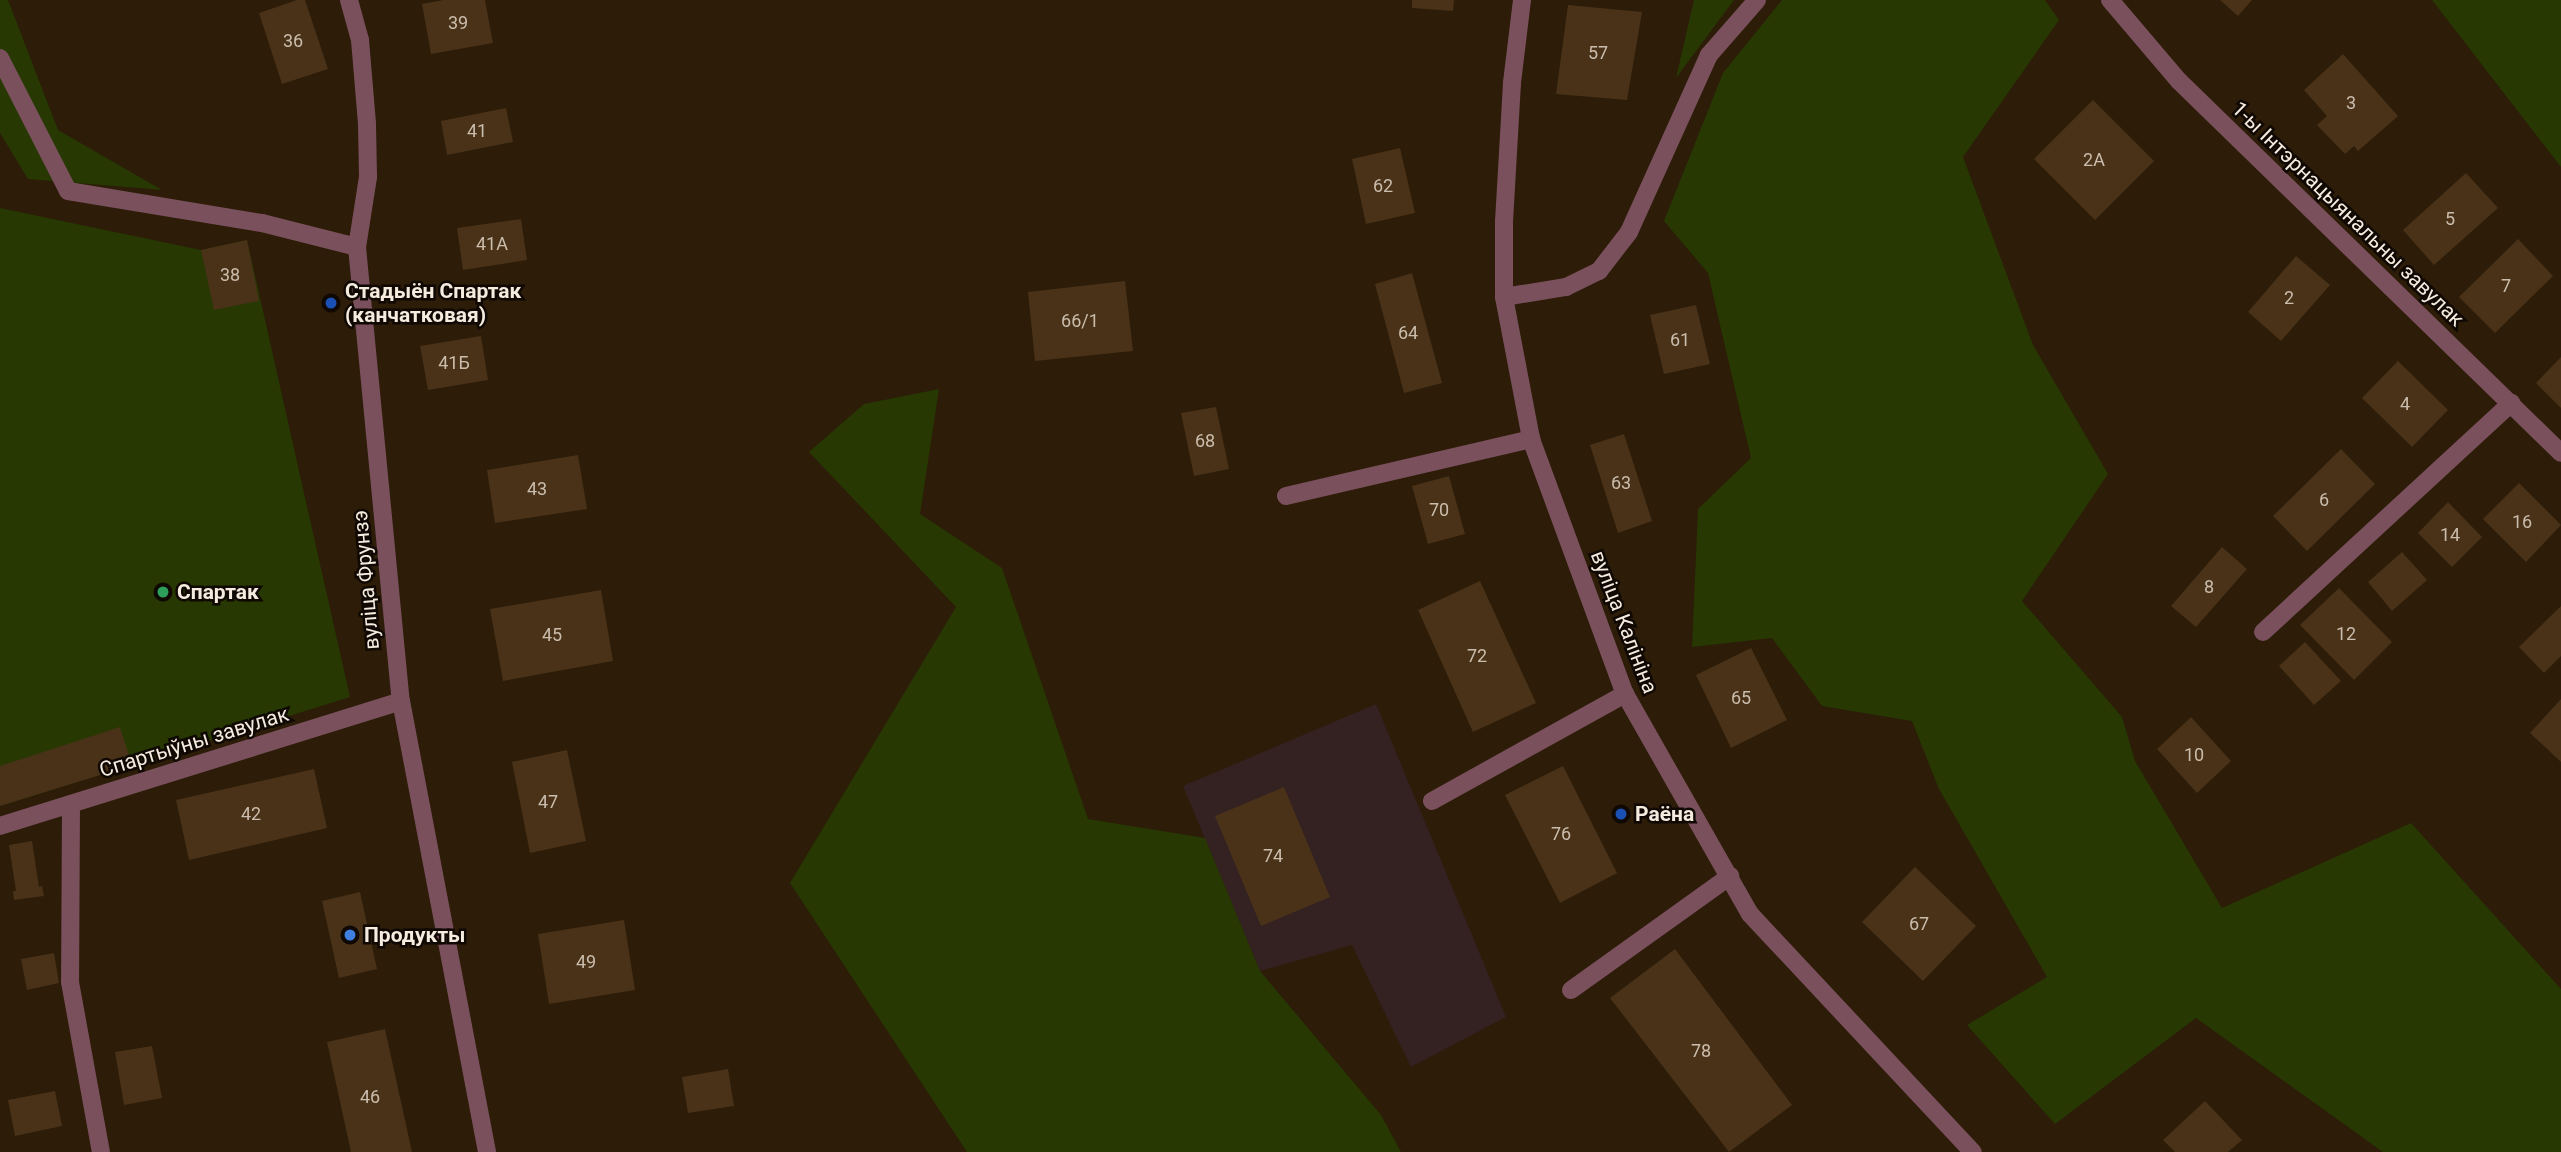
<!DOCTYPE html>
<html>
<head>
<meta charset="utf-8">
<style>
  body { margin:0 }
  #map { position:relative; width:2561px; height:1152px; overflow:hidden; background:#2c1c08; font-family:Roboto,sans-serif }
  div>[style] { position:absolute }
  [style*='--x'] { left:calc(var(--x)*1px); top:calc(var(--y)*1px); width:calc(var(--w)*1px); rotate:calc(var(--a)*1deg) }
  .industrial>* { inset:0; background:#342122 }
  .green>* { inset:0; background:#273802 }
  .building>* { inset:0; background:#493218 }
  .service>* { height:18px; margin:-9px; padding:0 9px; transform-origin:9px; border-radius:9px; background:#7a505c }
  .minor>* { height:18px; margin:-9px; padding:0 9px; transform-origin:9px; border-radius:9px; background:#7a505c }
  .tertiary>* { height:18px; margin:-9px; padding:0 9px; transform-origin:9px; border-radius:9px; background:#7a505c }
  .dots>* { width:19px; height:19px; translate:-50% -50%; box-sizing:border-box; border:4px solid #0f0803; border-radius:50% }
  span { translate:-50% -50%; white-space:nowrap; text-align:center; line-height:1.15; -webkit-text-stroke:5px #0f0803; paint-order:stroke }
  .number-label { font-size:18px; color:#cbbdad }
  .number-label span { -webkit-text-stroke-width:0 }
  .street-label { font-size:21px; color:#f6ebdf }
  .poi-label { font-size:21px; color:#f6ebdf; font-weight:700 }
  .left { translate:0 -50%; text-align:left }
</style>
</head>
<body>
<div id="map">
  <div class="industrial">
    <i style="clip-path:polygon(1376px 704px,1506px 1017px,1411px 1067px,1352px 945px,1260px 971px,1183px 786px)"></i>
  </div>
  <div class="green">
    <i style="clip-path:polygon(0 0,8px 0,58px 130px,162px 190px,28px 179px,0 133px)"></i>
    <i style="clip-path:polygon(1694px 0,1734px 0,1676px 78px)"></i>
    <i style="clip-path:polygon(1782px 0,2045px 0,2059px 20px,1963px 157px,2033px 345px,2108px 474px,2022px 601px,2122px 717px,2135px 761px,2222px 908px,2411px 823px,2561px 989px,2561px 1152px,2383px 1152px,2196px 1018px,2055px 1124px,1967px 1025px,2047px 977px,1939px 789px,1912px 721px,1822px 706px,1772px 638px,1692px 647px,1698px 509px,1751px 458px,1708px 273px,1664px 221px,1723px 73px)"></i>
    <i style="clip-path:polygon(2432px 0,2561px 0,2561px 167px)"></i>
    <i style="clip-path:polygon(0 208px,201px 250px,247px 240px,350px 697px,0 806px)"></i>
    <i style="clip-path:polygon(939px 389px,920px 514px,1002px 568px,1088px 819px,1205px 838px,1260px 971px,1381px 1115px,1401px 1152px,967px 1152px,790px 883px,956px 607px,809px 452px,864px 404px)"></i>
  </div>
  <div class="building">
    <i style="clip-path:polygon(297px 0,305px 0,328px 69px,282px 84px,259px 13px)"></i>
    <i style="clip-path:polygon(443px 0,485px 0,493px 43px,431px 54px,422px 4px)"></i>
    <i style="clip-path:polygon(1412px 0,1454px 0,1453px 11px,1412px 8px)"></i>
    <i style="clip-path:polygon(2220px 0,2252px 0,2238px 16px)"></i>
    <i style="clip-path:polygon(1568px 5px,1642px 12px,1627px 100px,1556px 94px)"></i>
    <i style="clip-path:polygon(2343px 54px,2398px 116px,2358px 151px,2354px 146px,2345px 154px,2317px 125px,2327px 116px,2304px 90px)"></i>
    <i style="clip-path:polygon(2093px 100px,2154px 161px,2095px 220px,2034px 159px)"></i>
    <i style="clip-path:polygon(506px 108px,513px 142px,447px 155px,441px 121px)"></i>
    <i style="clip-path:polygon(1400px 148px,1415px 213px,1366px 224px,1352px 159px)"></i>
    <i style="clip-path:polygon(2466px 173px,2498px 208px,2434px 265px,2403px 230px)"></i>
    <i style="clip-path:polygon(521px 219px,527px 260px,463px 270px,457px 228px)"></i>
    <i style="clip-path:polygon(2518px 239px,2553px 276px,2495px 333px,2459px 297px)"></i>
    <i style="clip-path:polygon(247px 240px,259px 301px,214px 310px,201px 250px)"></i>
    <i style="clip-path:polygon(2296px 256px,2330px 285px,2281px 341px,2248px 312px)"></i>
    <i style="clip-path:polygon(1412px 273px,1442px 383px,1404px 393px,1375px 284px)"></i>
    <i style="clip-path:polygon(1125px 281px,1133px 351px,1035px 361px,1028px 292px)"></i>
    <i style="clip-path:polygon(1696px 305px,1710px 364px,1664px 374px,1650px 315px)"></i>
    <i style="clip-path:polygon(481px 336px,488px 380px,428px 390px,420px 346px)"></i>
    <i style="clip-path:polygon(2561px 357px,2561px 408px,2536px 383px)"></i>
    <i style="clip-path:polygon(2398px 361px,2448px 410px,2412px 447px,2362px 398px)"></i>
    <i style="clip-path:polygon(1216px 407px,1229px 469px,1194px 476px,1181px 413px)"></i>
    <i style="clip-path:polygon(1624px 434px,1652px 521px,1618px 533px,1590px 445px)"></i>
    <i style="clip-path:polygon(2341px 449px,2375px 484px,2307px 551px,2273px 516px)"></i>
    <i style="clip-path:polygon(578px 455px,587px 509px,495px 523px,487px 470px)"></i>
    <i style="clip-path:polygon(1449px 476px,1465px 534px,1428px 544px,1412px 486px)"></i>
    <i style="clip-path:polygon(2519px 483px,2561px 525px,2526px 562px,2483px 519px)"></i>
    <i style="clip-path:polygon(2448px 502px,2482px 537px,2452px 567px,2418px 533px)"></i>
    <i style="clip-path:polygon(2222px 547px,2247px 569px,2196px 627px,2171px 606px)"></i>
    <i style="clip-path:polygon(2402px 552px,2427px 580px,2392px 611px,2368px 582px)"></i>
    <i style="clip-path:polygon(1480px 581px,1536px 703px,1473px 732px,1418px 610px)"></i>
    <i style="clip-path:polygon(2339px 588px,2392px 642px,2354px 680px,2300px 625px)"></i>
    <i style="clip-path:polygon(601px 590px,613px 661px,503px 681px,490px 609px)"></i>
    <i style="clip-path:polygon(2561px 606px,2561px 656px,2544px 673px,2519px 647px)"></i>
    <i style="clip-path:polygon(2305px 642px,2341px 681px,2314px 705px,2279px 666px)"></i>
    <i style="clip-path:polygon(1751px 648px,1787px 720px,1731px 748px,1696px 675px)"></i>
    <i style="clip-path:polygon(2561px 699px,2561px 762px,2530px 733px)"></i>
    <i style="clip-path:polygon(2191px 717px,2231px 761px,2197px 793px,2157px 749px)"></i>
    <i style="clip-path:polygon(120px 727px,132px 765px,0 806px,0 766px)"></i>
    <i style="clip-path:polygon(567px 750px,586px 841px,530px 853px,512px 762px)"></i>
    <i style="clip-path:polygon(1563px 766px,1617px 873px,1560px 903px,1505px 795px)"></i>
    <i style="clip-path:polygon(314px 769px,327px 828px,189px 860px,176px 800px)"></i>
    <i style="clip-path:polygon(1284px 787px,1330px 897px,1261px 926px,1215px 816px)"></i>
    <i style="clip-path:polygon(32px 841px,39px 887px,42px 886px,44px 896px,14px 900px,13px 891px,16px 891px,9px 845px)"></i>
    <i style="clip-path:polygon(1915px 867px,1976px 926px,1923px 981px,1862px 922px)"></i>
    <i style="clip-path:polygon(360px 892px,377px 969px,339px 978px,322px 901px)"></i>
    <i style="clip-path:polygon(624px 920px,635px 990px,549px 1004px,538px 934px)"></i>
    <i style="clip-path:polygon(1675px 949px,1792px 1105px,1729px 1152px,1610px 998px)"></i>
    <i style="clip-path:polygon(54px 953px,59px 983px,27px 990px,21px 959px)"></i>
    <i style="clip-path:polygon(385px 1029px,412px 1152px,351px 1152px,327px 1042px)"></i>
    <i style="clip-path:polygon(152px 1046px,162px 1098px,124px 1105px,115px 1052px)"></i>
    <i style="clip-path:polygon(728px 1069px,734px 1106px,688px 1113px,682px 1077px)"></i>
    <i style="clip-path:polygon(55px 1091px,62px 1126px,15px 1136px,8px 1100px)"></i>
    <i style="clip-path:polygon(2205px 1101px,2242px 1140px,2228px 1152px,2175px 1152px,2163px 1140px)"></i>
  </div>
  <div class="service">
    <i style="--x:0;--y:58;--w:149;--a:62.9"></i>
    <i style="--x:68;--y:191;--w:197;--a:9.4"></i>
    <i style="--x:262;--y:223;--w:98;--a:14.2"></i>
    <i style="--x:1286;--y:496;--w:252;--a:-13.1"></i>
    <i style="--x:2263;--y:632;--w:338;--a:-42.7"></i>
    <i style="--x:1432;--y:801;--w:221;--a:-29"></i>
    <i style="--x:71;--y:804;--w:178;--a:90.3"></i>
    <i style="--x:70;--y:982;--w:173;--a:79.7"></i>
    <i style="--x:1571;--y:990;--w:196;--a:-35.6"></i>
  </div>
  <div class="minor">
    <i style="--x:1522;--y:0;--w:84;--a:96.9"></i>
    <i style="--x:1512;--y:83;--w:138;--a:93.3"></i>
    <i style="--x:1504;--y:221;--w:76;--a:90"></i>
    <i style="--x:1504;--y:297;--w:145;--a:79.2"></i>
    <i style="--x:1531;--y:439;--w:272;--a:69.8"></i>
    <i style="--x:1625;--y:694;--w:253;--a:60.4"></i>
    <i style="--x:1750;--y:914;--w:326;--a:46.9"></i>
    <i style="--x:2110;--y:0;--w:106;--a:49.6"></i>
    <i style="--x:2179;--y:81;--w:533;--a:44.24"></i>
    <i style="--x:1504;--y:297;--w:63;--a:-9.2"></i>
    <i style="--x:1566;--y:287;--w:37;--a:-26"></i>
    <i style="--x:1599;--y:271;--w:49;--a:-52.4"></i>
    <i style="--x:1629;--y:232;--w:194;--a:-65.7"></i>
    <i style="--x:1709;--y:55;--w:73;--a:-48.9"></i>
    <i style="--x:0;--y:826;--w:420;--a:-17.3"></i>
  </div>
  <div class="tertiary">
    <i style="--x:349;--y:0;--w:41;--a:74.6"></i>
    <i style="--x:360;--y:40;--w:84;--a:85.2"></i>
    <i style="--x:367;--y:124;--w:53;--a:88.9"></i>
    <i style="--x:368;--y:177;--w:71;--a:98.9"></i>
    <i style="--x:357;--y:247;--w:456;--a:84.5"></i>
    <i style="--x:401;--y:701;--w:459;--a:79.2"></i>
  </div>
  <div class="dots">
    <i style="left:331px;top:303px;background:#1a4fb4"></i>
    <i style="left:163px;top:592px;background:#2e9e5b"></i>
    <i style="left:1621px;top:814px;background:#1a4fb4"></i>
    <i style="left:350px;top:935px;background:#3f7fe0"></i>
  </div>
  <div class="number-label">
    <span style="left:458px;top:23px">39</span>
    <span style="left:293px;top:41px">36</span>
    <span style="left:1598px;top:53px">57</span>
    <span style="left:2351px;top:103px">3</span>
    <span style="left:477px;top:131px">41</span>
    <span style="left:2094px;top:160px">2А</span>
    <span style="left:1383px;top:186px">62</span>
    <span style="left:2450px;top:219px">5</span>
    <span style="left:492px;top:244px">41А</span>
    <span style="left:230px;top:275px">38</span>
    <span style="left:2506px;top:286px">7</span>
    <span style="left:2289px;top:298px">2</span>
    <span style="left:1080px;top:321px">66/1</span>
    <span style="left:1408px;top:333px">64</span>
    <span style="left:1680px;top:340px">61</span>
    <span style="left:454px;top:363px">41Б</span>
    <span style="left:2405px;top:404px">4</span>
    <span style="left:1205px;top:441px">68</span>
    <span style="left:1621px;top:483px">63</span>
    <span style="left:537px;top:489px">43</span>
    <span style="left:2324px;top:500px">6</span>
    <span style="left:1439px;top:510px">70</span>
    <span style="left:2522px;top:522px">16</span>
    <span style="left:2450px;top:535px">14</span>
    <span style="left:2209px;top:587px">8</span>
    <span style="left:2346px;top:634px">12</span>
    <span style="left:552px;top:635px">45</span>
    <span style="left:1477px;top:656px">72</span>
    <span style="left:1741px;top:698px">65</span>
    <span style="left:2194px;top:755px">10</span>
    <span style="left:548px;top:802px">47</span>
    <span style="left:251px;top:814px">42</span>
    <span style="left:1561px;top:834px">76</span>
    <span style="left:1273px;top:856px">74</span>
    <span style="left:1919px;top:924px">67</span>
    <span style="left:586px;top:962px">49</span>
    <span style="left:1701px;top:1051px">78</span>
    <span style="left:370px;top:1097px">46</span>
  </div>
  <div class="street-label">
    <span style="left:2348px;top:214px;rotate:44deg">1-ы Інтэрнацыянальны завулак</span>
    <span style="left:366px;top:580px;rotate:-95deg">вуліца Фрунзэ</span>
    <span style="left:1624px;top:622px;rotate:69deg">вуліца Калініна</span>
    <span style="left:194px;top:742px;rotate:-17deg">Спартыўны завулак</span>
  </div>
  <div class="poi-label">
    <span class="left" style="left:345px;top:303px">Стадыён Спартак<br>(канчатковая)</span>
    <span class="left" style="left:177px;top:592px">Спартак</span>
    <span class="left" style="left:1635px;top:814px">Раёна</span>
    <span class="left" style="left:364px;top:935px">Продукты</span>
  </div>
</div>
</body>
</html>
